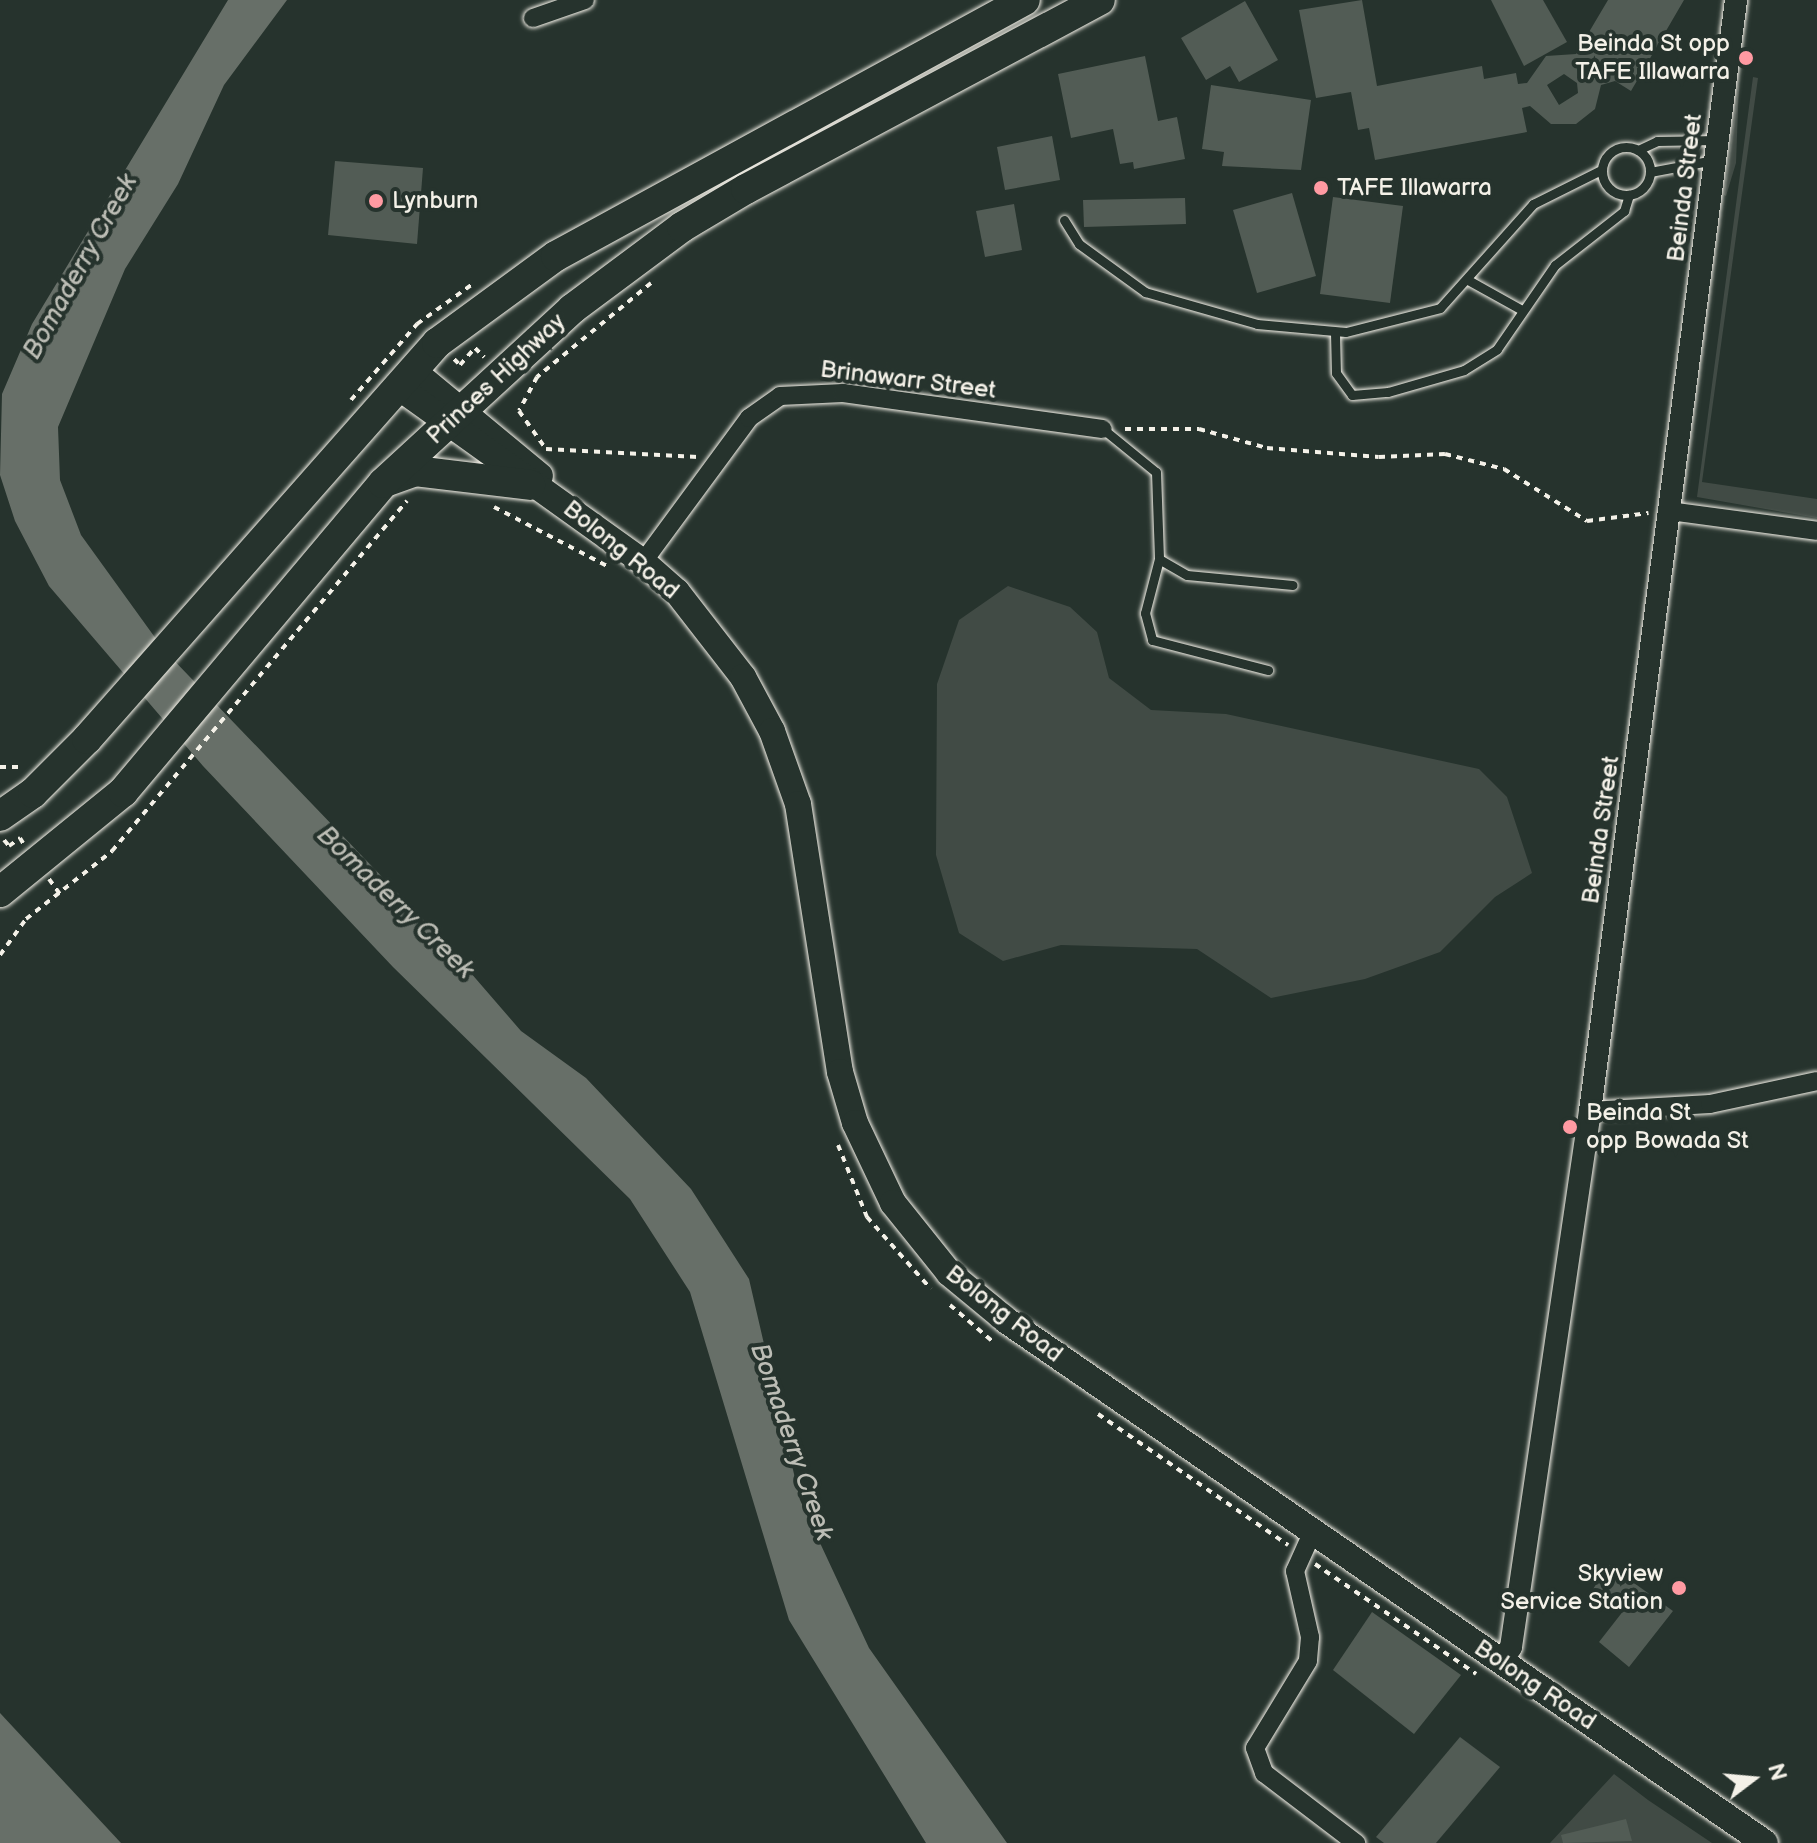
<!DOCTYPE html>
<html>
<head>
<meta charset="utf-8">
<style>
  body { margin:0 }
  #map { position:relative; width:1817px; height:1843px; overflow:hidden; background:#26332d; font-family:"Balsamiq Sans",sans-serif }
  div>[style] { position:absolute }
  [style*='--x'] { left:calc(var(--x)*1px); top:calc(var(--y)*1px); width:calc(var(--w)*1px); rotate:calc(var(--a)*1deg) }
  .green>* { inset:0; background:#414b45 }
  .water>* { inset:0; background:#676f68 }
  .building>* { inset:0; background:#525c55 }
  .path>* { height:4px; margin-top:-2px; transform-origin:0; background:repeating-linear-gradient(90deg,#f4f1e8 0 6px,transparent 0 12px) }
  .roads { filter:drop-shadow(0 0 2px #f4f1e8) drop-shadow(0 0 2px #f4f1e8) }
  .service>* { height:9px; margin:-4.5px; padding:0 4.5px; transform-origin:4.5px; border-radius:4.5px; background:#26332d }
  .service>.ring { margin:-4.5px; padding:0; box-sizing:content-box; background:none; border:9px solid #26332d; border-radius:50% }
  .minor>* { height:18px; margin:-9px; padding:0 9px; transform-origin:9px; border-radius:9px; background:#26332d }
  .tertiary>* { height:22px; margin:-11px; padding:0 11px; transform-origin:11px; border-radius:11px; background:#26332d }
  .secondary>* { height:26px; margin:-13px; padding:0 13px; transform-origin:13px; border-radius:13px; background:#26332d }
  .trunk>* { height:30px; margin:-15px; padding:0 15px; transform-origin:15px; border-radius:15px; background:#26332d }
  .dots>* { width:22px; height:22px; translate:-50% -50%; box-sizing:border-box; border:4px solid #26332d; border-radius:50% }
  span { translate:-50% -50%; white-space:nowrap; text-align:center; line-height:1.15; -webkit-text-stroke:8px #26332d; paint-order:stroke }
  .poi-label { font-size:24px; color:#f4f1e8 }
  .right { translate:-100% -50%; text-align:right }
  .left { translate:0 -50%; text-align:left }
  .street-label { font-size:24px; color:#f4f1e8 }
  .water-label { font-size:26px; color:#bcbdb5; font-style:italic }
  .north { position:absolute; left:1713px; top:1739px; width:80px; height:80px; -webkit-text-stroke:6px #26332d; paint-order:stroke; rotate:74deg; font-size:22px; font-weight:700; line-height:32px; text-align:center; color:#f4f1e8 }
  .north::after { content:''; display:block; margin:auto; width:28px; height:36px; background:#f4f1e8; clip-path:polygon(50% 0,100% 100%,50% 72%,0 100%) }
</style>
</head>
<body>
<div id="map">
  <div class="green">
    <i style="clip-path:polygon(1753px 77px,1758px 78px,1702px 482px,1817px 499px,1817px 518px,1697px 497px)"></i>
    <i style="clip-path:polygon(1739px 83px,1736px 163px,1726px 196px,1724px 195px)"></i>
    <i style="clip-path:polygon(1008px 586px,1070px 607px,1097px 632px,1109px 678px,1151px 710px,1226px 714px,1479px 769px,1507px 797px,1532px 873px,1495px 897px,1440px 952px,1365px 979px,1271px 998px,1197px 949px,1061px 945px,1003px 961px,959px 933px,936px 855px,937px 684px,959px 620px)"></i>
    <i style="clip-path:polygon(1614px 1774px,1648px 1800px,1712px 1843px,1550px 1843px)"></i>
  </div>
  <div class="water">
    <i style="clip-path:polygon(228px 0,287px 0,224px 85px,178px 184px,125px 269px,58px 427px,60px 480px,81px 535px,164px 650px,438px 935px,521px 1031px,586px 1078px,691px 1189px,749px 1279px,800px 1500px,869px 1648px,1007px 1843px,926px 1843px,789px 1620px,690px 1292px,630px 1199px,393px 967px,203px 766px,49px 586px,15px 521px,0 475px,2px 394px,32px 324px)"></i>
    <i style="clip-path:polygon(0 1713px,121px 1843px,0 1843px)"></i>
  </div>
  <div class="building">
    <i style="clip-path:polygon(evenodd,1362px 0,1377px 86px,1482px 66px,1484px 79px,1516px 73px,1518px 84px,1527px 83px,1546px 56px,1576px 54px,1608px 0,1684px 0,1631px 91px,1615px 81px,1601px 85px,1595px 109px,1576px 124px,1551px 124px,1530px 106px,1522px 108px,1527px 132px,1375px 160px,1369px 128px,1358px 130px,1351px 92px,1316px 98px,1299px 10px,1362px 0,1564px 74px,1577px 83px,1578px 93px,1559px 105px,1547px 85px,1564px 74px)"></i>
    <i style="clip-path:polygon(1491px 0,1543px 0,1567px 42px,1524px 66px)"></i>
    <i style="clip-path:polygon(1245px 1px,1278px 60px,1239px 82px,1230px 66px,1206px 80px,1181px 38px)"></i>
    <i style="clip-path:polygon(1145px 56px,1158px 121px,1177px 117px,1185px 159px,1134px 169px,1133px 162px,1120px 164px,1113px 129px,1071px 138px,1058px 74px)"></i>
    <i style="clip-path:polygon(1211px 85px,1311px 100px,1301px 170px,1222px 166px,1224px 152px,1202px 149px)"></i>
    <i style="clip-path:polygon(1052px 136px,1060px 180px,1005px 190px,997px 147px)"></i>
    <i style="clip-path:polygon(335px 161px,423px 168px,417px 244px,328px 235px)"></i>
    <i style="clip-path:polygon(1292px 193px,1316px 276px,1257px 293px,1233px 210px)"></i>
    <i style="clip-path:polygon(1333px 197px,1403px 206px,1390px 303px,1320px 294px)"></i>
    <i style="clip-path:polygon(1185px 198px,1186px 224px,1084px 227px,1083px 200px)"></i>
    <i style="clip-path:polygon(1014px 204px,1022px 250px,985px 257px,976px 211px)"></i>
    <i style="clip-path:polygon(1609px 1565px,1673px 1611px,1629px 1667px,1599px 1642px,1624px 1610px,1593px 1589px)"></i>
    <i style="clip-path:polygon(1372px 1612px,1461px 1675px,1414px 1734px,1333px 1670px)"></i>
    <i style="clip-path:polygon(1460px 1737px,1500px 1767px,1436px 1843px,1384px 1843px,1376px 1837px)"></i>
    <i style="clip-path:polygon(1626px 1819px,1632px 1841px,1563px 1843px,1561px 1835px)"></i>
  </div>
  <div class="path">
    <i style="--x:651;--y:283;--w:148;--a:140.5"></i>
    <i style="--x:537;--y:377;--w:38;--a:118"></i>
    <i style="--x:519;--y:411;--w:47;--a:54.6"></i>
    <i style="--x:546;--y:449;--w:152;--a:3"></i>
    <i style="--x:454;--y:359;--w:8;--a:45"></i>
    <i style="--x:460;--y:365;--w:23;--a:-49"></i>
    <i style="--x:475;--y:348;--w:13;--a:45"></i>
    <i style="--x:351;--y:400;--w:101;--a:-49"></i>
    <i style="--x:417;--y:324;--w:70;--a:-35.7"></i>
    <i style="--x:1125;--y:429;--w:74;--a:0"></i>
    <i style="--x:1199;--y:429;--w:71;--a:15.6"></i>
    <i style="--x:1267;--y:448;--w:112;--a:4.6"></i>
    <i style="--x:1379;--y:457;--w:66;--a:-2.6"></i>
    <i style="--x:1445;--y:454;--w:61;--a:14.3"></i>
    <i style="--x:1504;--y:469;--w:98;--a:32.1"></i>
    <i style="--x:1587;--y:521;--w:62;--a:-7.5"></i>
    <i style="--x:494;--y:507;--w:127;--a:27.6"></i>
    <i style="--x:0;--y:767;--w:24;--a:0"></i>
    <i style="--x:4;--y:840;--w:8;--a:50"></i>
    <i style="--x:9;--y:846;--w:14;--a:-36"></i>
    <i style="--x:20;--y:838;--w:6;--a:59"></i>
    <i style="--x:49;--y:879;--w:19;--a:54"></i>
    <i style="--x:0;--y:955;--w:44;--a:-54.2"></i>
    <i style="--x:26;--y:919;--w:110;--a:-38.3"></i>
    <i style="--x:112;--y:851;--w:458;--a:-49.9"></i>
    <i style="--x:838;--y:1145;--w:78;--a:68.1"></i>
    <i style="--x:867;--y:1217;--w:96;--a:48.4"></i>
    <i style="--x:950;--y:1305;--w:55;--a:40.6"></i>
    <i style="--x:1098;--y:1414;--w:231;--a:34.6"></i>
    <i style="--x:1315;--y:1564;--w:195;--a:34.3"></i>
  </div>
  <div class="roads">
    <div class="service">
      <i class="ring" style="left:1602px;top:147px;width:39px;height:39px"></i>
      <i style="--x:1638;--y:150;--w:21;--a:-25"></i>
      <i style="--x:1657;--y:141;--w:60;--a:-1"></i>
      <i style="--x:1650;--y:172;--w:65;--a:-10.6"></i>
      <i style="--x:1064;--y:220;--w:28;--a:58"></i>
      <i style="--x:1079;--y:244;--w:82;--a:36"></i>
      <i style="--x:1145;--y:292;--w:116;--a:15.9"></i>
      <i style="--x:1257;--y:324;--w:89;--a:5.1"></i>
      <i style="--x:1346;--y:332;--w:97;--a:-14.3"></i>
      <i style="--x:1440;--y:308;--w:140;--a:-48.2"></i>
      <i style="--x:1533;--y:204;--w:76;--a:-26.6"></i>
      <i style="--x:1468;--y:280;--w:62;--a:29.1"></i>
      <i style="--x:1335;--y:333;--w:40;--a:88.6"></i>
      <i style="--x:1336;--y:373;--w:27;--a:54"></i>
      <i style="--x:1352;--y:395;--w:36;--a:-5"></i>
      <i style="--x:1388;--y:392;--w:79;--a:-16.1"></i>
      <i style="--x:1464;--y:370;--w:39;--a:-32"></i>
      <i style="--x:1497;--y:349;--w:102;--a:-55.4"></i>
      <i style="--x:1555;--y:265;--w:88;--a:-38"></i>
      <i style="--x:1624;--y:211;--w:17;--a:-73"></i>
      <i style="--x:1103;--y:429;--w:68;--a:39.1"></i>
      <i style="--x:1156;--y:472;--w:87;--a:88"></i>
      <i style="--x:1159;--y:559;--w:32;--a:30"></i>
      <i style="--x:1187;--y:575;--w:106;--a:5.4"></i>
      <i style="--x:1159;--y:559;--w:56;--a:104.5"></i>
      <i style="--x:1145;--y:613;--w:28;--a:75"></i>
      <i style="--x:1152;--y:640;--w:120;--a:14.5"></i>
    </div>
    <div class="minor">
      <i style="--x:533;--y:18;--w:55;--a:-19.1"></i>
      <i style="--x:1670;--y:511;--w:148;--a:7.7"></i>
      <i style="--x:643;--y:562;--w:179;--a:-53.6"></i>
      <i style="--x:749;--y:418;--w:38;--a:-35"></i>
      <i style="--x:780;--y:396;--w:63;--a:-2.7"></i>
      <i style="--x:843;--y:393;--w:262;--a:7.9"></i>
      <i style="--x:1590;--y:1111;--w:120;--a:-3.3"></i>
      <i style="--x:1710;--y:1104;--w:109;--a:-12.1"></i>
      <i style="--x:1313;--y:1531;--w:44;--a:114.2"></i>
      <i style="--x:1295;--y:1571;--w:68;--a:77.2"></i>
      <i style="--x:1310;--y:1637;--w:24;--a:95"></i>
      <i style="--x:1308;--y:1661;--w:102;--a:121.3"></i>
      <i style="--x:1255;--y:1748;--w:27;--a:70"></i>
      <i style="--x:1264;--y:1773;--w:116;--a:37.3"></i>
    </div>
    <div class="tertiary">
      <i style="--x:1501;--y:1663;--w:19;--a:-58"></i>
      <i style="--x:1511;--y:1647;--w:542;--a:-81.62"></i>
      <i style="--x:1590;--y:1111;--w:1121;--a:-82.51"></i>
    </div>
    <div class="secondary">
      <i style="--x:412;--y:370;--w:166;--a:39.6"></i>
      <i style="--x:397;--y:386;--w:302;--a:35.6"></i>
      <i style="--x:643;--y:562;--w:45;--a:41.4"></i>
      <i style="--x:677;--y:592;--w:108;--a:52.2"></i>
      <i style="--x:743;--y:677;--w:61;--a:61.8"></i>
      <i style="--x:772;--y:731;--w:77;--a:70.4"></i>
      <i style="--x:798;--y:804;--w:271;--a:81.1"></i>
      <i style="--x:840;--y:1072;--w:53;--a:73.6"></i>
      <i style="--x:855;--y:1123;--w:89;--a:64.6"></i>
      <i style="--x:893;--y:1203;--w:90;--a:51.3"></i>
      <i style="--x:949;--y:1273;--w:75;--a:39.6"></i>
      <i style="--x:1007;--y:1321;--w:920;--a:34.55"></i>
    </div>
    <div class="trunk">
      <i style="--x:388;--y:481;--w:29;--a:-20"></i>
      <i style="--x:415;--y:471;--w:116;--a:6.9"></i>
      <i style="--x:0;--y:816;--w:40;--a:-34.9"></i>
      <i style="--x:33;--y:793;--w:76;--a:-45"></i>
      <i style="--x:87;--y:739;--w:529;--a:-48.53"></i>
      <i style="--x:437;--y:343;--w:147;--a:-36.2"></i>
      <i style="--x:556;--y:256;--w:534;--a:-28.63"></i>
      <i style="--x:0;--y:892;--w:159;--a:-39.1"></i>
      <i style="--x:123;--y:792;--w:404;--a:-49.9"></i>
      <i style="--x:383;--y:483;--w:257;--a:-42.6"></i>
      <i style="--x:572;--y:309;--w:137;--a:-36.7"></i>
      <i style="--x:682;--y:227;--w:74;--a:-30.7"></i>
      <i style="--x:746;--y:189;--w:401;--a:-28.1"></i>
    </div>
  </div>
  <div class="dots">
    <i style="left:1746px;top:58px;background:#ff9aa2"></i>
    <i style="left:1321px;top:188px;background:#ff9aa2"></i>
    <i style="left:376px;top:201px;background:#ff9aa2"></i>
    <i style="left:1570px;top:1127px;background:#ff9aa2"></i>
    <i style="left:1679px;top:1588px;background:#ff9aa2"></i>
  </div>
  <div class="poi-label">
    <span class="right" style="left:1730px;top:58px">Beinda St opp<br>TAFE Illawarra</span>
    <span class="left" style="left:1337px;top:188px">TAFE Illawarra</span>
    <span class="left" style="left:392px;top:201px">Lynburn</span>
    <span class="left" style="left:1586px;top:1127px">Beinda St<br>opp Bowada St</span>
    <span class="right" style="left:1663px;top:1588px">Skyview<br>Service Station</span>
  </div>
  <div class="street-label">
    <span style="left:1685px;top:188px;rotate:-83deg">Beinda Street</span>
    <span style="left:496px;top:379px;rotate:-43deg">Princes Highway</span>
    <span style="left:908px;top:380px;rotate:7deg">Brinawarr Street</span>
    <span style="left:621px;top:550px;rotate:39deg">Bolong Road</span>
    <span style="left:1601px;top:830px;rotate:-82deg">Beinda Street</span>
    <span style="left:1004px;top:1314px;rotate:38deg">Bolong Road</span>
    <span style="left:1535px;top:1685px;rotate:34deg">Bolong Road</span>
  </div>
  <div class="water-label">
    <span style="left:81px;top:267px;rotate:-61deg">Bomaderry Creek</span>
    <span style="left:395px;top:903px;rotate:44deg">Bomaderry Creek</span>
    <span style="left:791px;top:1442px;rotate:71deg">Bomaderry Creek</span>
  </div>
  <div class="north">N</div>
</div>
</body>
</html>
